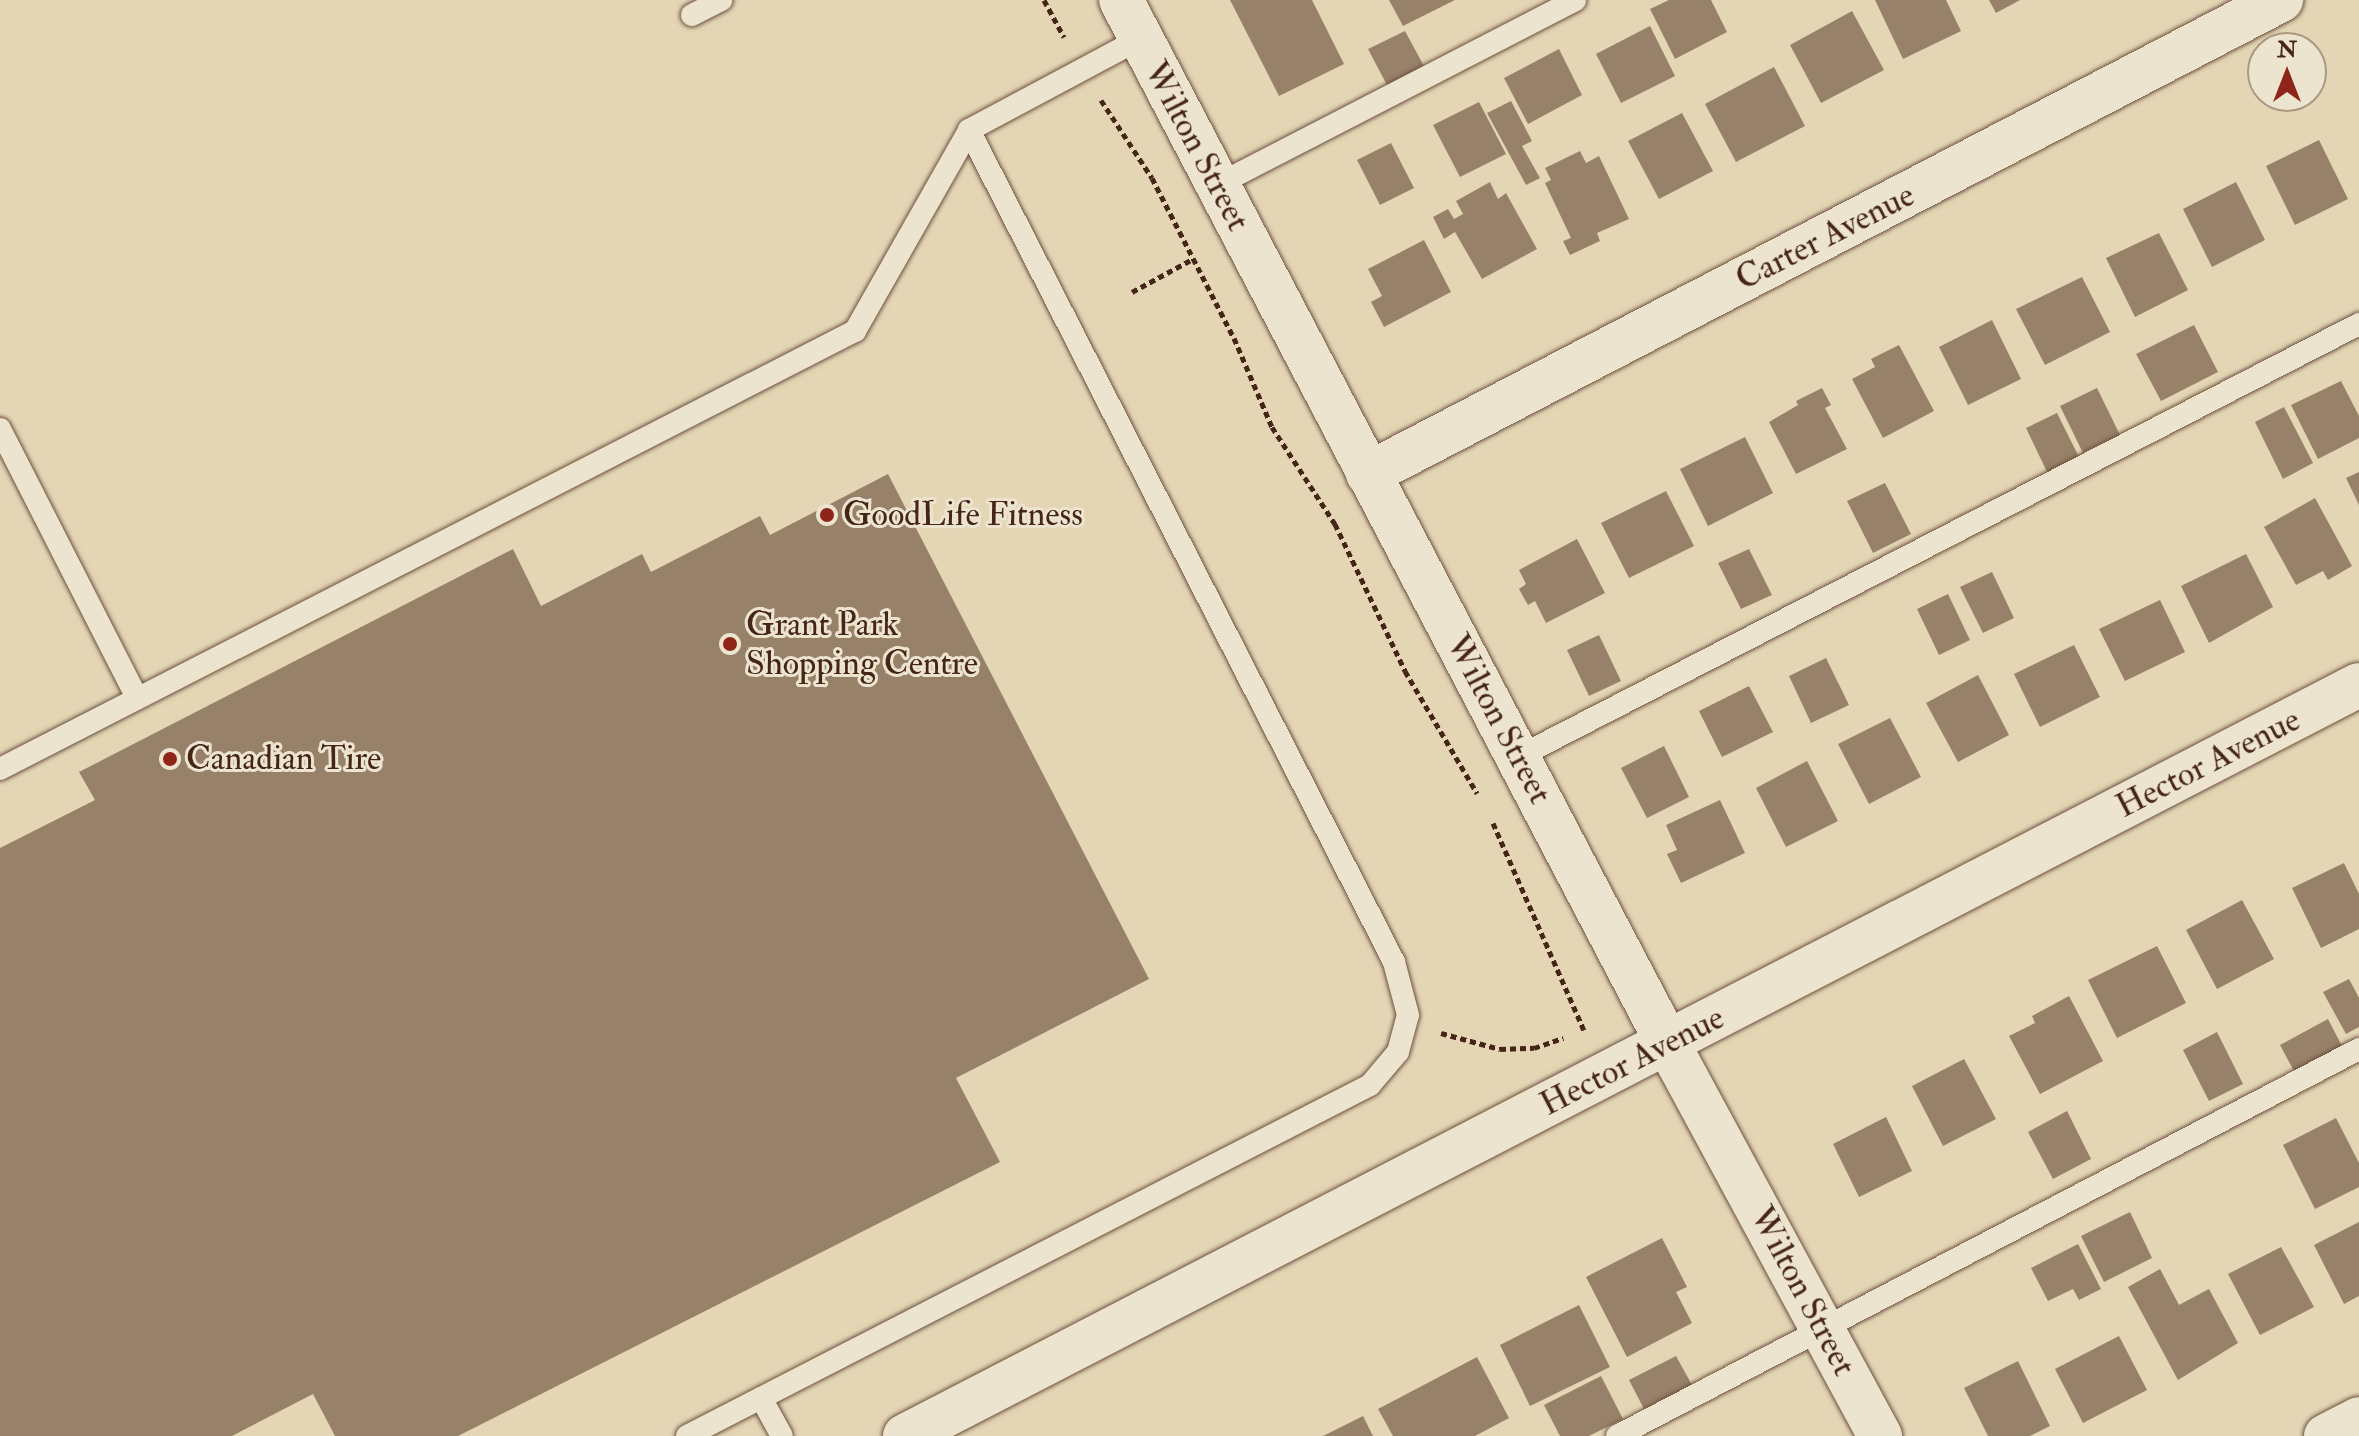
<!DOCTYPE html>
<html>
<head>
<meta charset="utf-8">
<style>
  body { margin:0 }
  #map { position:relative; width:2359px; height:1436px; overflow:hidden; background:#e4d6b5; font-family:"IM FELL Double Pica",serif }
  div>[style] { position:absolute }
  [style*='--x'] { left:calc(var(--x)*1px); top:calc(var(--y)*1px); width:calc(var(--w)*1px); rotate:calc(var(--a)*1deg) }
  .building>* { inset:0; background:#988169 }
  .path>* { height:5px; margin-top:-2.5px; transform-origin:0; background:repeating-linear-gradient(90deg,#452517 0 6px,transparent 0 10px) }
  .roads { filter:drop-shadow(0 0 2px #6d513e) drop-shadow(0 0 2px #6d513e) }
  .lane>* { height:22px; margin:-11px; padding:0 11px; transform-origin:11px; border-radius:11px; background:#ede4cf }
  .street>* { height:44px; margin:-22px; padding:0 22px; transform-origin:22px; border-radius:22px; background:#ede4cf }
  .dots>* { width:22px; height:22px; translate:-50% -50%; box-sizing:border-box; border:4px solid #ede4cf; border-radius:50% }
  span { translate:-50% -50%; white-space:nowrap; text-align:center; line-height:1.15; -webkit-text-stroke:6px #ede4cf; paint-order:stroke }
  .street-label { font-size:34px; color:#452517 }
  .poi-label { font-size:34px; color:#452517 }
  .left { translate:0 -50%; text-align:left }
  .north { position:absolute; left:2247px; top:32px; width:80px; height:80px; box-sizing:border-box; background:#ede4cf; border:2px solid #aa9885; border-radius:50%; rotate:0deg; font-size:22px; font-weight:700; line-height:32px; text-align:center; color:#452517 }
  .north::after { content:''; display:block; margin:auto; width:28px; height:36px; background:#8f2418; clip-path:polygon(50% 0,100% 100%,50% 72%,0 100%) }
</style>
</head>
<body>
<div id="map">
  <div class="building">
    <i style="clip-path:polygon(1230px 0,1312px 0,1344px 64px,1279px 96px)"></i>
    <i style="clip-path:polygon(1389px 0,1455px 0,1403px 26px)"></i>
    <i style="clip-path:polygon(1669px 0,1711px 0,1727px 32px,1675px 59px,1650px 9px)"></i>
    <i style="clip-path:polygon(1875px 0,1946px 0,1961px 31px,1903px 59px)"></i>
    <i style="clip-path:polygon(1989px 0,2020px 0,1996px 13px)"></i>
    <i style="clip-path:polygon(1852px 11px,1884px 70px,1821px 103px,1790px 45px)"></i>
    <i style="clip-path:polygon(1650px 26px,1675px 76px,1621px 103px,1596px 54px)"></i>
    <i style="clip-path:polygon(1405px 31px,1425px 68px,1388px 87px,1368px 49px)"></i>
    <i style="clip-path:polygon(1559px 49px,1582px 95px,1528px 124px,1504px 78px)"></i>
    <i style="clip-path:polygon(1774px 67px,1805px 126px,1736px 162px,1705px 104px)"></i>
    <i style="clip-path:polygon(1511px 101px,1532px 141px,1522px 146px,1540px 178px,1526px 185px,1487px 113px)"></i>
    <i style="clip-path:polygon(1479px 102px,1506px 154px,1460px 177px,1433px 125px)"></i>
    <i style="clip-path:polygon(1682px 113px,1713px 171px,1659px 199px,1628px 141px)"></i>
    <i style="clip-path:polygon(2319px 140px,2348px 199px,2295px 225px,2266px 166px)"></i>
    <i style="clip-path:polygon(1391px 143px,1414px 188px,1380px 205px,1357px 160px)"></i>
    <i style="clip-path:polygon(1580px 151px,1586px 163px,1599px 156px,1629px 219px,1597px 233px,1600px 241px,1570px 255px,1563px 241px,1571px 238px,1545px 183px,1551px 180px,1545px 168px)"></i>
    <i style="clip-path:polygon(1490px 182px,1498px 199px,1506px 193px,1537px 249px,1482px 279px,1455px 232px,1444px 239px,1433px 217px,1448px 209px,1454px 219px,1463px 214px,1456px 201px)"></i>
    <i style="clip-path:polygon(2236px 182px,2265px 240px,2212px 267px,2183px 209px)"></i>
    <i style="clip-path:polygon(2159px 233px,2188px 290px,2135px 317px,2106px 258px)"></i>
    <i style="clip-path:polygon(1424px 240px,1451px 292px,1384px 327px,1371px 302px,1382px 296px,1368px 269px)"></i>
    <i style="clip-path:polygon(2082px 277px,2110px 332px,2045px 365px,2016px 309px)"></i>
    <i style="clip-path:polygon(1992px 320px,2021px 379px,1968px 405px,1939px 347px)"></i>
    <i style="clip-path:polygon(2194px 325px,2218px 372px,2161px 401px,2136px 354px)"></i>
    <i style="clip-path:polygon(1899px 345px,1934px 411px,1883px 438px,1852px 379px,1875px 367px,1871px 359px)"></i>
    <i style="clip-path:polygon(2341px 381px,2359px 416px,2359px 438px,2318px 459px,2291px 405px)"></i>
    <i style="clip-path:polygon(1822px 388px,1831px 405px,1825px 408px,1847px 449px,1796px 474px,1769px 422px,1798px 405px,1796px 401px)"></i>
    <i style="clip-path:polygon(2097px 388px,2120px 435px,2083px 453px,2060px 406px)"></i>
    <i style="clip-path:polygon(2284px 407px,2313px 463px,2283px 479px,2255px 422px)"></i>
    <i style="clip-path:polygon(2057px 413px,2080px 459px,2048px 474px,2026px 428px)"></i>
    <i style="clip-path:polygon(1745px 437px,1773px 493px,1708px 526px,1680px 469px)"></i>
    <i style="clip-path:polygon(2359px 472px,2359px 505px,2346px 478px)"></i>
    <i style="clip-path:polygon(888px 474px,1149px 979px,956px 1078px,1000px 1162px,458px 1436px,335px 1436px,313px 1394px,232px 1436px,0 1436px,0 848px,95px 800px,79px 772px,513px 549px,541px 606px,642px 554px,651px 572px,760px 516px,770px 535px)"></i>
    <i style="clip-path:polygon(1885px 483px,1911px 534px,1873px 553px,1847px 501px)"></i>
    <i style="clip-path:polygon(1666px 491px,1694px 546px,1629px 578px,1601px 523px)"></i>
    <i style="clip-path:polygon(2315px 498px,2352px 566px,2328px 580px,2323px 571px,2296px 585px,2264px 527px)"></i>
    <i style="clip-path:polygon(1577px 539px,1605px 593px,1546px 623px,1535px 601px,1528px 605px,1519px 589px,1526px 584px,1519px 570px)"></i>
    <i style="clip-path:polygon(1749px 549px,1772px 595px,1741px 609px,1718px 563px)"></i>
    <i style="clip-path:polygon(2246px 554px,2273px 607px,2209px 643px,2181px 586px)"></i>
    <i style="clip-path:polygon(1992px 572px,2014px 618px,1983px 633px,1960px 587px)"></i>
    <i style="clip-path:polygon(1948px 594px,1970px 640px,1939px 655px,1917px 609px)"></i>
    <i style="clip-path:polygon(2160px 600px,2185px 652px,2125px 681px,2099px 629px)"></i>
    <i style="clip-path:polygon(1599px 635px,1621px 681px,1589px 696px,1567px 650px)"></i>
    <i style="clip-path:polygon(2074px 645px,2100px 697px,2040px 727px,2014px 674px)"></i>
    <i style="clip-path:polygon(1826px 658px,1849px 705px,1811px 723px,1789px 676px)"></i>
    <i style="clip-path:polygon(1978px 675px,2009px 735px,1958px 762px,1926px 703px)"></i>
    <i style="clip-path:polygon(1749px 686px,1773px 732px,1722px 757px,1699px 711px)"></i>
    <i style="clip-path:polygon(1890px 718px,1921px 777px,1869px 804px,1838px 744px)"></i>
    <i style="clip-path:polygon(1664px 746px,1689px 797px,1647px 818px,1621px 768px)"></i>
    <i style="clip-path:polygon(1807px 761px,1838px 821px,1786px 847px,1756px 788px)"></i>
    <i style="clip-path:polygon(1720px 800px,1745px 853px,1681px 883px,1667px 854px,1677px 850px,1666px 825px)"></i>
    <i style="clip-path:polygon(2344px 863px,2359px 894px,2359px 929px,2321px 948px,2292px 888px)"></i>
    <i style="clip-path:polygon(2242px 900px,2274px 959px,2217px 989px,2186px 930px)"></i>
    <i style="clip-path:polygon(2157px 946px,2186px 1003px,2117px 1038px,2088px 980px)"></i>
    <i style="clip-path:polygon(2349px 979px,2359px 998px,2359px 1027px,2346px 1034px,2323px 992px)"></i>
    <i style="clip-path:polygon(2069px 996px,2103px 1061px,2040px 1094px,2009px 1036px,2035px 1023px,2032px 1016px)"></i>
    <i style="clip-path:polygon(2328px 1019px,2343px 1048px,2295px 1073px,2280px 1045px)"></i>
    <i style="clip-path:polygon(2217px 1032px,2243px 1084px,2209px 1101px,2183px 1050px)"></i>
    <i style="clip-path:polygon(1964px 1059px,1996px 1119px,1943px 1146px,1912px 1086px)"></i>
    <i style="clip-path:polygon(2067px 1111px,2091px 1159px,2053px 1179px,2028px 1132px)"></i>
    <i style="clip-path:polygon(1886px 1117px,1912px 1171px,1859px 1197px,1833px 1144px)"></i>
    <i style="clip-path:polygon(2336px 1118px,2359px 1163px,2359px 1187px,2315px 1209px,2283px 1145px)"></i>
    <i style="clip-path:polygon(2130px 1212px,2152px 1258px,2104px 1282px,2081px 1236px)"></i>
    <i style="clip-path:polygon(2359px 1222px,2359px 1296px,2344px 1304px,2314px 1245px)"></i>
    <i style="clip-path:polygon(1662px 1238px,1687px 1287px,1676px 1292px,1692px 1323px,1627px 1357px,1586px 1277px)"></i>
    <i style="clip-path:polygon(2078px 1244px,2101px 1289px,2079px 1300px,2073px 1289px,2048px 1301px,2031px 1268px)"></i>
    <i style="clip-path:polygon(2281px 1247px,2314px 1307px,2260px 1335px,2228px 1274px)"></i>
    <i style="clip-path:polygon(2160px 1269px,2179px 1305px,2209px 1289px,2238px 1343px,2178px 1380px,2128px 1287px)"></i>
    <i style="clip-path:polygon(1579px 1305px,1610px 1367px,1530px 1406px,1500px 1345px)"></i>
    <i style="clip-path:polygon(2119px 1336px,2147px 1390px,2083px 1423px,2055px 1369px)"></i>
    <i style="clip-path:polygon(1676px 1356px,1692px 1385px,1644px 1409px,1629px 1380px)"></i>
    <i style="clip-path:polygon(1477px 1357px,1509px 1418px,1475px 1436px,1393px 1436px,1378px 1409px)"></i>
    <i style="clip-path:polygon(2018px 1361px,2050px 1426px,2030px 1436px,1988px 1436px,1964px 1388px)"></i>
    <i style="clip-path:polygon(1601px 1376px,1623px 1419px,1589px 1436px,1560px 1436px,1544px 1405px)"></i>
    <i style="clip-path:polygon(1363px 1416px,1373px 1436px,1323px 1436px)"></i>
  </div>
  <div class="path">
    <i style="--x:1044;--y:0;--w:42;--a:61.6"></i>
    <i style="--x:1101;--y:100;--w:93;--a:56.8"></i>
    <i style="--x:1152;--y:178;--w:180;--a:62.9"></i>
    <i style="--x:1234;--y:338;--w:97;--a:66.9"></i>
    <i style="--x:1272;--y:427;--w:116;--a:57"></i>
    <i style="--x:1335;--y:524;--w:163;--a:64.5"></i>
    <i style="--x:1405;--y:671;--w:142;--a:59.5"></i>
    <i style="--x:1132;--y:292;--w:67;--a:-28.5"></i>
    <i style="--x:1493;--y:823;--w:226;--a:66.3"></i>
    <i style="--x:1441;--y:1033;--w:61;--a:15.2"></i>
    <i style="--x:1500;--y:1049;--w:34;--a:-2"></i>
    <i style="--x:1534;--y:1048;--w:31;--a:-19"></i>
  </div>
  <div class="roads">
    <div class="lane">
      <i style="--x:692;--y:15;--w:33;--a:-27"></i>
      <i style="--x:1217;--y:185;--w:403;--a:-27.3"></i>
      <i style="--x:0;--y:429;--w:302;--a:63"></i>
      <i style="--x:1520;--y:756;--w:944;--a:-27.24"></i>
      <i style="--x:0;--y:769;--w:961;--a:-27.13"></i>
      <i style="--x:855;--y:331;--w:231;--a:-60.4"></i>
      <i style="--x:969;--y:130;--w:195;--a:-28.1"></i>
      <i style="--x:761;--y:1398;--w:43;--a:61.1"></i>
      <i style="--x:687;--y:1436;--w:768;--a:-27.2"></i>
      <i style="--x:1370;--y:1085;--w:43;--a:-49.7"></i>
      <i style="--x:1398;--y:1052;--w:38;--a:-75"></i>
      <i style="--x:1408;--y:1015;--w:55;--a:-104.8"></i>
      <i style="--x:1394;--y:962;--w:934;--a:-117.06"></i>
      <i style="--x:1617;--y:1436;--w:837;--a:-27.54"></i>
    </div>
    <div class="street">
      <i style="--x:1121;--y:0;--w:1176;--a:62.35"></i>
      <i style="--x:1667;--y:1042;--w:448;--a:61.6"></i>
      <i style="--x:1368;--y:474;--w:1029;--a:-27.44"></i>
      <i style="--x:905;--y:1436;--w:1636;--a:-27.32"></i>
      <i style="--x:2326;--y:1436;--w:37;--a:-27"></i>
    </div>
  </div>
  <div class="dots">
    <i style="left:827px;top:515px;background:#8f2418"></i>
    <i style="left:730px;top:644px;background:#8f2418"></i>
    <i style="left:170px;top:759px;background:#8f2418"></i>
  </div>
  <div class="street-label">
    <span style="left:1197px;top:146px;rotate:62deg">Wilton Street</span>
    <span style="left:1825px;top:237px;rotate:-27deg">Carter Avenue</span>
    <span style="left:1499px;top:719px;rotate:62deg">Wilton Street</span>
    <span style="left:2208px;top:763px;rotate:-27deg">Hector Avenue</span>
    <span style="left:1632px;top:1061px;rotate:-27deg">Hector Avenue</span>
    <span style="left:1803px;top:1291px;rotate:62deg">Wilton Street</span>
  </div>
  <div class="poi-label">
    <span class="left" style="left:843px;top:515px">GoodLife Fitness</span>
    <span class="left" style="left:746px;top:644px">Grant Park<br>Shopping Centre</span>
    <span class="left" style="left:186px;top:759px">Canadian Tire</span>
  </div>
  <div class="north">N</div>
</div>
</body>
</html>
